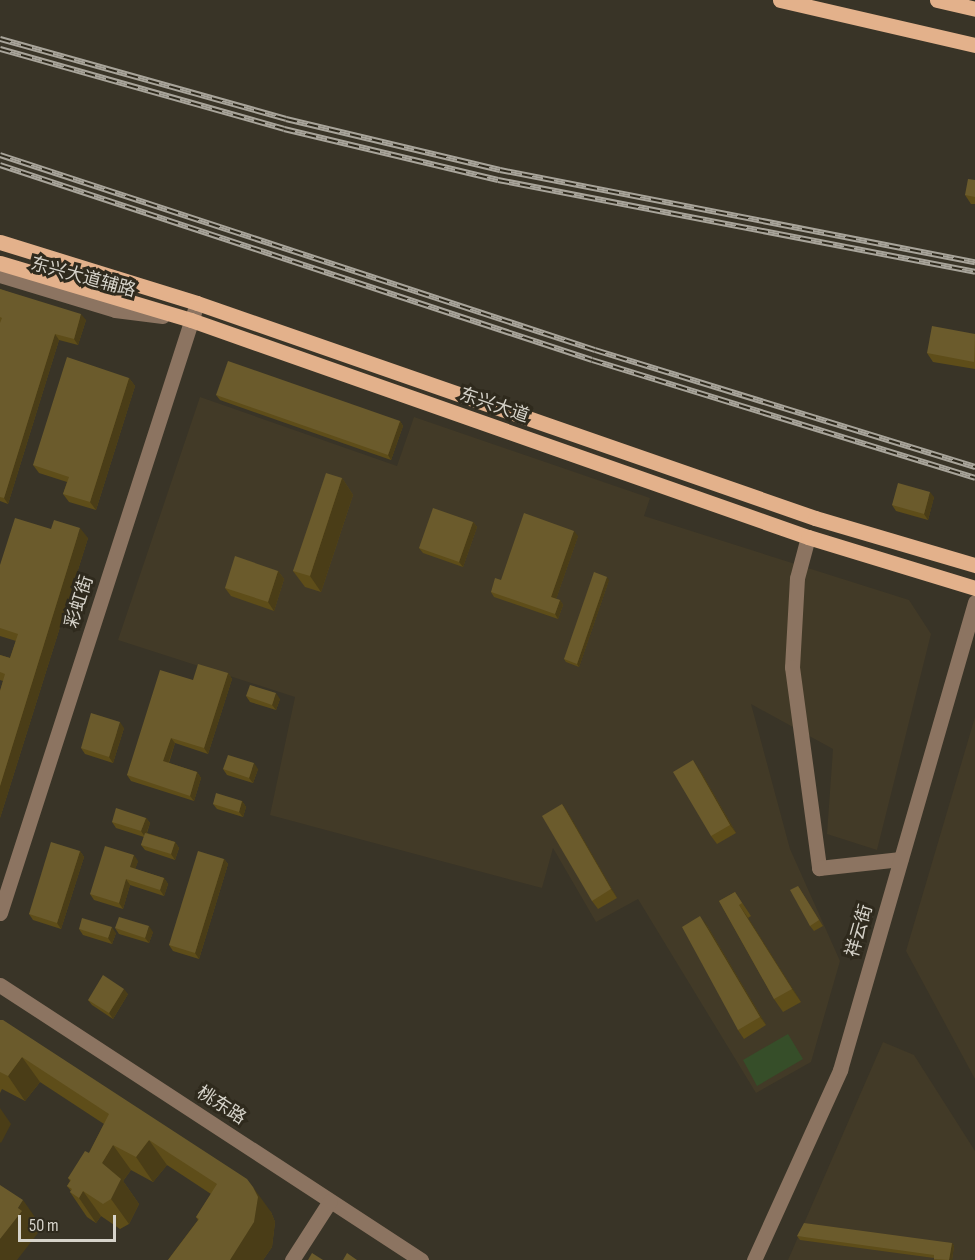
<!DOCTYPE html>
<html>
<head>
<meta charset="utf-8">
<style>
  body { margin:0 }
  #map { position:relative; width:975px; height:1260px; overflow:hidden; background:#393427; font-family:"Sofia Sans Condensed","Noto Sans SC",sans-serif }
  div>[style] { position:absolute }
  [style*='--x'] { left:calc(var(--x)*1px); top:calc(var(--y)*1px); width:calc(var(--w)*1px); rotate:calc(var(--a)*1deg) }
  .built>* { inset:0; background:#423a27 }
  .green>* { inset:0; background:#364e29 }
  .minor>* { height:15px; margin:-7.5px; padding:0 7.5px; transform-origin:7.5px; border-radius:7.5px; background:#8c7461 }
  .major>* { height:15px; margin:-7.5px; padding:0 7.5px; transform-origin:7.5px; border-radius:7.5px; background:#e3b18b }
  .rail>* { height:6px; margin-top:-3px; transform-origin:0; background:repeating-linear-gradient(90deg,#2f2a1d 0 11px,#a8a49a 0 22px); box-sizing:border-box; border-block:2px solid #a8a49a }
  .wall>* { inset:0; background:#5e4d19 }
  .shaded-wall>* { inset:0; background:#4a3d17 }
  .building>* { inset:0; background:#6b5b2c }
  span { translate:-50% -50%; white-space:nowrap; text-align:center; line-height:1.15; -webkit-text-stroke:6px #2f2a1d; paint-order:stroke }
  .street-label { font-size:18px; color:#d6d3ca }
  .scale { position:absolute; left:18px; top:1215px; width:98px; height:27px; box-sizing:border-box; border:3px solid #d6d3ca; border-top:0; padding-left:8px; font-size:18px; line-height:21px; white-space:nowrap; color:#d6d3ca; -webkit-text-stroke:4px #2f2a1d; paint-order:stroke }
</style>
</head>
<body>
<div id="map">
  <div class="built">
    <i style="clip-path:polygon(200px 397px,397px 466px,414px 417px,650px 498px,644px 516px,909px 600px,931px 634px,877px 850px,827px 834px,833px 749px,751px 704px,790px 849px,840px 961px,811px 1062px,756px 1093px,638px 899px,596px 922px,553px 848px,542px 888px,270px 815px,295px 697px,118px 640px)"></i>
    <i style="clip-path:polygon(975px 717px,975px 1079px,906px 951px)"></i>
    <i style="clip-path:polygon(883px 1042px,914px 1055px,975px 1151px,975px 1260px,788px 1260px)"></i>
  </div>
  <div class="green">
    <i style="clip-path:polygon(788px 1034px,803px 1059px,757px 1086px,743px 1060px)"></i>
  </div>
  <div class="minor">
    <i style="--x:0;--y:275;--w:120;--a:16.9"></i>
    <i style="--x:115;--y:310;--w:48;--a:7.1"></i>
    <i style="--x:808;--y:537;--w:42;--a:105"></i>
    <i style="--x:797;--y:578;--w:89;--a:93.2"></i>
    <i style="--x:792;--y:667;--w:203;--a:82.3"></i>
    <i style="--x:819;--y:868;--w:82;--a:-6.3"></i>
    <i style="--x:0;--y:913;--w:641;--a:-72.1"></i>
    <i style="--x:0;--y:985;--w:503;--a:33.15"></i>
    <i style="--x:292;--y:1260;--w:70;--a:-57.2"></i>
    <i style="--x:754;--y:1260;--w:209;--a:-65.6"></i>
    <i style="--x:840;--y:1070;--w:487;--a:-73.9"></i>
  </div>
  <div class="major">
    <i style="--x:780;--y:0;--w:200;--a:13"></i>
    <i style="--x:937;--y:0;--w:39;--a:13"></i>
    <i style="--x:0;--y:242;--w:206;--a:17.2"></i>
    <i style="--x:197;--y:303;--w:654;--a:19.18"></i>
    <i style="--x:815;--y:518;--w:167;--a:16.4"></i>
    <i style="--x:0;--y:263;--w:199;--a:16.6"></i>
    <i style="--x:191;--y:320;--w:654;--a:19.38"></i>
    <i style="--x:808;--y:537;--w:175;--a:17"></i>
  </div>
  <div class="rail">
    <i style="--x:0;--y:39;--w:297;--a:15.6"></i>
    <i style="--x:286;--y:119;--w:220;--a:13.4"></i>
    <i style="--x:500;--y:170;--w:484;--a:11"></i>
    <i style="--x:0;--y:49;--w:295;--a:15.7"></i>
    <i style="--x:284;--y:129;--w:220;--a:13.4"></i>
    <i style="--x:498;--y:180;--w:486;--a:10.9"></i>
    <i style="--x:0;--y:155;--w:626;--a:18.15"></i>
    <i style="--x:595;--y:350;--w:398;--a:17.1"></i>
    <i style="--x:0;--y:165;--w:623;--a:18.23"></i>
    <i style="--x:592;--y:360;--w:401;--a:17.1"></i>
  </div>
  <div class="wall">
    <i style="clip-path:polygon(975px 180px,975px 204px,971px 204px,965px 195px)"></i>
    <i style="clip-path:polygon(0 289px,86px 320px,78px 345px,59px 340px,8px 504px,0 501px)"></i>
    <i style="clip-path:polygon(975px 334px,975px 369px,933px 362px,927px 353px)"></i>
    <i style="clip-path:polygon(129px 378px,135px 386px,96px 510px,69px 502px,63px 494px,67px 482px,39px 473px,33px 465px)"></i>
    <i style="clip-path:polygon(216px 395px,400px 421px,403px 426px,391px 460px,220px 400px)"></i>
    <i style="clip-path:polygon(342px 478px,353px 495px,321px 592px,305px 587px,293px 571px)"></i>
    <i style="clip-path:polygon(934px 497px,928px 520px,896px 511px,892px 505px)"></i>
    <i style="clip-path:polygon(473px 522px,477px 527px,463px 567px,423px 553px,419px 548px)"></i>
    <i style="clip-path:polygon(51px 529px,88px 538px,0 818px,0 691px,3px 681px,0 680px,0 655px,10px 658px,16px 641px,0 636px,0 565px)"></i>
    <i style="clip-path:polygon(578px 536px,556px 599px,560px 600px,563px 605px,558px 619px,494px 597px,491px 592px,501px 580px)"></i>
    <i style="clip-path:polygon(278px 571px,284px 579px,274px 611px,231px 596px,225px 588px)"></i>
    <i style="clip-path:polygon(609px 580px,579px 667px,566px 662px,564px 659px)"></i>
    <i style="clip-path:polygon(228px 673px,232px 679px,208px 754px,175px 743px,169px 763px,197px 772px,201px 778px,194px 801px,131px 781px,127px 775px,193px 680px)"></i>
    <i style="clip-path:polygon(246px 696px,280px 699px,276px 710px,250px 702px)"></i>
    <i style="clip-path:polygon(124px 728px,113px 763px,85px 754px,81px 748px)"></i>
    <i style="clip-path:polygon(223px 769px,258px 769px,253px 783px,227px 775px)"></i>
    <i style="clip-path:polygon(699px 769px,736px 833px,717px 844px,711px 836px)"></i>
    <i style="clip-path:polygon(242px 801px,246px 807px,243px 817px,217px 809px,213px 804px)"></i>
    <i style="clip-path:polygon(562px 804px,568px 813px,617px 898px,598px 909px,592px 901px)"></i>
    <i style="clip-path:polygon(146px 818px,150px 823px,147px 833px,175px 842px,179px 848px,175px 860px,145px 850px,141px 845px,144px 837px,116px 828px,112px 822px)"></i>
    <i style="clip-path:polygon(80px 851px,84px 857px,61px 929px,33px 920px,29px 914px)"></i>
    <i style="clip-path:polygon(224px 859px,228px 864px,199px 959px,173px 951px,169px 945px)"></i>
    <i style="clip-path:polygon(138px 861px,135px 869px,164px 878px,168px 884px,164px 896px,130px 885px,123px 909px,94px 900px,90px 894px)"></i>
    <i style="clip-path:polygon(798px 886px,823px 926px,814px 931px,810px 926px)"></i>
    <i style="clip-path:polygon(735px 892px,751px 916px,748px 918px,801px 1002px,783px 1012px,774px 999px,719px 901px)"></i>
    <i style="clip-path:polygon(706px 924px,766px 1025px,744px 1039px,738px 1030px)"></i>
    <i style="clip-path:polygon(115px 928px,153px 932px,149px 943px,119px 934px)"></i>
    <i style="clip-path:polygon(79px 929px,116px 933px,112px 944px,83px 935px)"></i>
    <i style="clip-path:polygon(128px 994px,113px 1019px,92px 1005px,88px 1000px)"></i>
    <i style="clip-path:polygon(0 1020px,271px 1212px,275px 1222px,272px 1247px,263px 1260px,168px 1260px,198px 1220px,196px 1217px,211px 1194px,167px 1165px,153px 1182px,131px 1170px,123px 1181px,139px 1204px,129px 1224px,120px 1229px,101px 1216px,96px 1223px,87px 1217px,70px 1192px,71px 1191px,67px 1186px,70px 1181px,68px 1178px,89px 1153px,104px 1124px,40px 1082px,25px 1101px,2px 1089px,0 1093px)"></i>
    <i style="clip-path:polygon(797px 1236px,952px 1243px,954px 1246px,952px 1260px,934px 1260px,934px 1258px,800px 1240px)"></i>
  </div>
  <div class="shaded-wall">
    <i style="clip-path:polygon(81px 314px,86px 320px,78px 345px,74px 339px)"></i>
    <i style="clip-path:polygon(55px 334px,59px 340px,8px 504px,4px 498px)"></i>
    <i style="clip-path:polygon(129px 378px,135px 386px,96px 510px,90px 502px)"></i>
    <i style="clip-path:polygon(400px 421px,403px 426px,391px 460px,388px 455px)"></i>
    <i style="clip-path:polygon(342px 478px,353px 495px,321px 592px,310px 576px)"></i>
    <i style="clip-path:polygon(930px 492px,934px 497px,928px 520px,924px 514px)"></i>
    <i style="clip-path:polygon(473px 522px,477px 527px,463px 567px,459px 562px)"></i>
    <i style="clip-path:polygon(80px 528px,88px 538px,0 818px,0 786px)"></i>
    <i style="clip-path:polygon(574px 531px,578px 536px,555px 602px,551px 597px)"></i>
    <i style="clip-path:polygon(278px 571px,284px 579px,274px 611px,268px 602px)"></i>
    <i style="clip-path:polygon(607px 577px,609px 580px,579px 667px,577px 664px)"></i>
    <i style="clip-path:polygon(560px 600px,563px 605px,558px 619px,555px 614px)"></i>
    <i style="clip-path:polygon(228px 673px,232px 679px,208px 754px,204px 748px)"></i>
    <i style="clip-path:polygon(276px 693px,280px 699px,276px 710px,272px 705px)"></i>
    <i style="clip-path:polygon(120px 722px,124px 728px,113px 763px,109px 757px)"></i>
    <i style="clip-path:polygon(171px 738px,175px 743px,167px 767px,163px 761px)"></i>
    <i style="clip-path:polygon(693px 760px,699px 769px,736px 833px,730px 825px)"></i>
    <i style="clip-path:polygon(254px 763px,258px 769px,253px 783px,249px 778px)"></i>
    <i style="clip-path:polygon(197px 772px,201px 778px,194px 801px,190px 796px)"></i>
    <i style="clip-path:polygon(242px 801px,246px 807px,243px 817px,239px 812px)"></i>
    <i style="clip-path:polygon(562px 804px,568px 813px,617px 898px,611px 889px)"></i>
    <i style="clip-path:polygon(146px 818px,150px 823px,145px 837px,141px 831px)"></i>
    <i style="clip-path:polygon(175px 842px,179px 848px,175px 860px,171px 854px)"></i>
    <i style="clip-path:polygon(80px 851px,84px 857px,61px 929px,57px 923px)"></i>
    <i style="clip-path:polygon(134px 855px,138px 861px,134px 873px,130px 867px)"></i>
    <i style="clip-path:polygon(224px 859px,228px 864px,199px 959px,195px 953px)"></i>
    <i style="clip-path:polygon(164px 878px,168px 884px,164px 896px,160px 890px)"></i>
    <i style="clip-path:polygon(126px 879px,130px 885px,123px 909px,119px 903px)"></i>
    <i style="clip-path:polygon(739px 905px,748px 918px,801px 1002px,792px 989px)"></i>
    <i style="clip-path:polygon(700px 916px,706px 924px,766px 1025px,760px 1017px)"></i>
    <i style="clip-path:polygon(149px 926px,153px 932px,149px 943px,145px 938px)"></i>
    <i style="clip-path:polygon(112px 927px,116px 933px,112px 944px,108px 938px)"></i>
    <i style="clip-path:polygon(124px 989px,128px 994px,113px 1019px,109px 1013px)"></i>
    <i style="clip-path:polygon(22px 1057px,40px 1082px,25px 1101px,8px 1076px)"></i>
    <i style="clip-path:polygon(0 1108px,11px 1124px,1px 1143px,0 1142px)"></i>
    <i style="clip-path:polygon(149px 1140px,167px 1165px,153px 1182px,136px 1157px)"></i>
    <i style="clip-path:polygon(113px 1145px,131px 1170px,123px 1181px,139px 1204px,129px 1224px,111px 1199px,102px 1163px)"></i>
    <i style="clip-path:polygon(253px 1187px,271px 1212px,275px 1222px,272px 1247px,263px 1260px,230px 1260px)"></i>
    <i style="clip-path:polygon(83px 1191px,101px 1216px,96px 1223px,79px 1198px)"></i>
    <i style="clip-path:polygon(23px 1200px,39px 1223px,35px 1229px,38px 1233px,17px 1260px,0 1260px,0 1239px)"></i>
    <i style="clip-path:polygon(952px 1243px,954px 1246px,952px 1260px,949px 1260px)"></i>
  </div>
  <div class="building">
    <i style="clip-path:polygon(968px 179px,975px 180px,975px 197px,965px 195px)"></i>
    <i style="clip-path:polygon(0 289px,81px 314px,74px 339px,55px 334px,4px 498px,0 497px,0 323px,2px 318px,0 317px)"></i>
    <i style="clip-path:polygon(932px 326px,975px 334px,974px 362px,927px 353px)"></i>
    <i style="clip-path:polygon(67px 357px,129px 378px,90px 502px,63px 494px,69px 477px,33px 465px)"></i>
    <i style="clip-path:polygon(228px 361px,400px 421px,388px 455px,216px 395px)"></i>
    <i style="clip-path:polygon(326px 473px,342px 478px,310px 576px,293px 571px)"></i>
    <i style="clip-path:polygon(898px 483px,930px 492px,924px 514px,892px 505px)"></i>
    <i style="clip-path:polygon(433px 508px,473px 522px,459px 562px,419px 548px)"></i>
    <i style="clip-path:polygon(524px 513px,574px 531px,551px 597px,560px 600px,555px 614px,491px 592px,495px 578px,501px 580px)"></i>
    <i style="clip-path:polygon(15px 518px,51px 529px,54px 520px,80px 528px,0 786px,0 691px,5px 674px,0 672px,0 655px,10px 658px,18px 634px,0 628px,0 565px)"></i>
    <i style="clip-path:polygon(235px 556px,278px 571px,268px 602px,225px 588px)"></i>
    <i style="clip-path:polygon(594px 572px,607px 577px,577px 664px,564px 659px)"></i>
    <i style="clip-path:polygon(198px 664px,228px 673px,204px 748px,171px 738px,167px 749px,163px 761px,197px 772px,190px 796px,127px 775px,160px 670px,193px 680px)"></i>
    <i style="clip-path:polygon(250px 685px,276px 693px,272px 705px,246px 696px)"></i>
    <i style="clip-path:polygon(91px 713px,120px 722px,109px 757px,81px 748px)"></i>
    <i style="clip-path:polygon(228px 755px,254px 763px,249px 778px,223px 769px)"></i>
    <i style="clip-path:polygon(693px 760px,730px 825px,711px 836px,673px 772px)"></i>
    <i style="clip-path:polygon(216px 793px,242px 801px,239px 812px,213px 804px)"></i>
    <i style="clip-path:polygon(562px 804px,611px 889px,592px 901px,542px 816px)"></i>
    <i style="clip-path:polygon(116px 808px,146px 818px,141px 831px,112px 822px)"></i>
    <i style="clip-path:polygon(145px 833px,175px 842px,171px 854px,141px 845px)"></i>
    <i style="clip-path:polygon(51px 842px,80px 851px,57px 923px,29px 914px)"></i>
    <i style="clip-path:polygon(105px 846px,134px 855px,130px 867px,164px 878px,160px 890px,126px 879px,119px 903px,90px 894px)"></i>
    <i style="clip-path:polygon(198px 851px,224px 859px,195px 953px,169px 945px)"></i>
    <i style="clip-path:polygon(798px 886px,819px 920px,810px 926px,790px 890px)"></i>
    <i style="clip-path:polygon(735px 892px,742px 903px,739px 905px,792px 989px,774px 999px,719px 901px)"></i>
    <i style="clip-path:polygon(700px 916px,760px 1017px,738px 1030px,682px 927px)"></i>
    <i style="clip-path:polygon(119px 917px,149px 926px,145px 938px,115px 928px)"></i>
    <i style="clip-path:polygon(82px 918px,112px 927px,108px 938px,79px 929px)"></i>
    <i style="clip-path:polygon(103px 975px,124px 989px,109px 1013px,88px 1000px)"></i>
    <i style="clip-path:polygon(0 1020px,3px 1020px,247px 1179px,253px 1187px,258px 1197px,254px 1222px,230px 1260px,168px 1260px,199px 1219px,196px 1217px,217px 1184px,149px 1140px,136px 1157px,113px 1145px,102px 1163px,121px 1179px,111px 1199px,103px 1204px,83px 1191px,79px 1198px,70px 1192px,72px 1189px,67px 1186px,71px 1180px,68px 1178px,85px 1151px,89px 1153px,109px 1114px,22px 1057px,8px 1076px,0 1072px)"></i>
    <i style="clip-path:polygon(0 1185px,23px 1200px,18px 1208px,22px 1211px,0 1239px)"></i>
    <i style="clip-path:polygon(804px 1223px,952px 1243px,949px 1260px,934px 1259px,934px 1255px,797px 1236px)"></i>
    <i style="clip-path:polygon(312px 1253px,323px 1260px,308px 1260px)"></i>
    <i style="clip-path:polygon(347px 1253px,357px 1260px,343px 1260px)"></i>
  </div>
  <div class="street-label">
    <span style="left:83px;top:278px;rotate:15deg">东兴大道辅路</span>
    <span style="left:494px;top:406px;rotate:19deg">东兴大道</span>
    <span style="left:80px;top:602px;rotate:-72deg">彩虹街</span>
    <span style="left:860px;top:931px;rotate:-74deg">祥云街</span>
    <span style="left:221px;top:1106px;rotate:33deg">桃东路</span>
  </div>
  <div class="scale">50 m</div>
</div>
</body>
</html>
